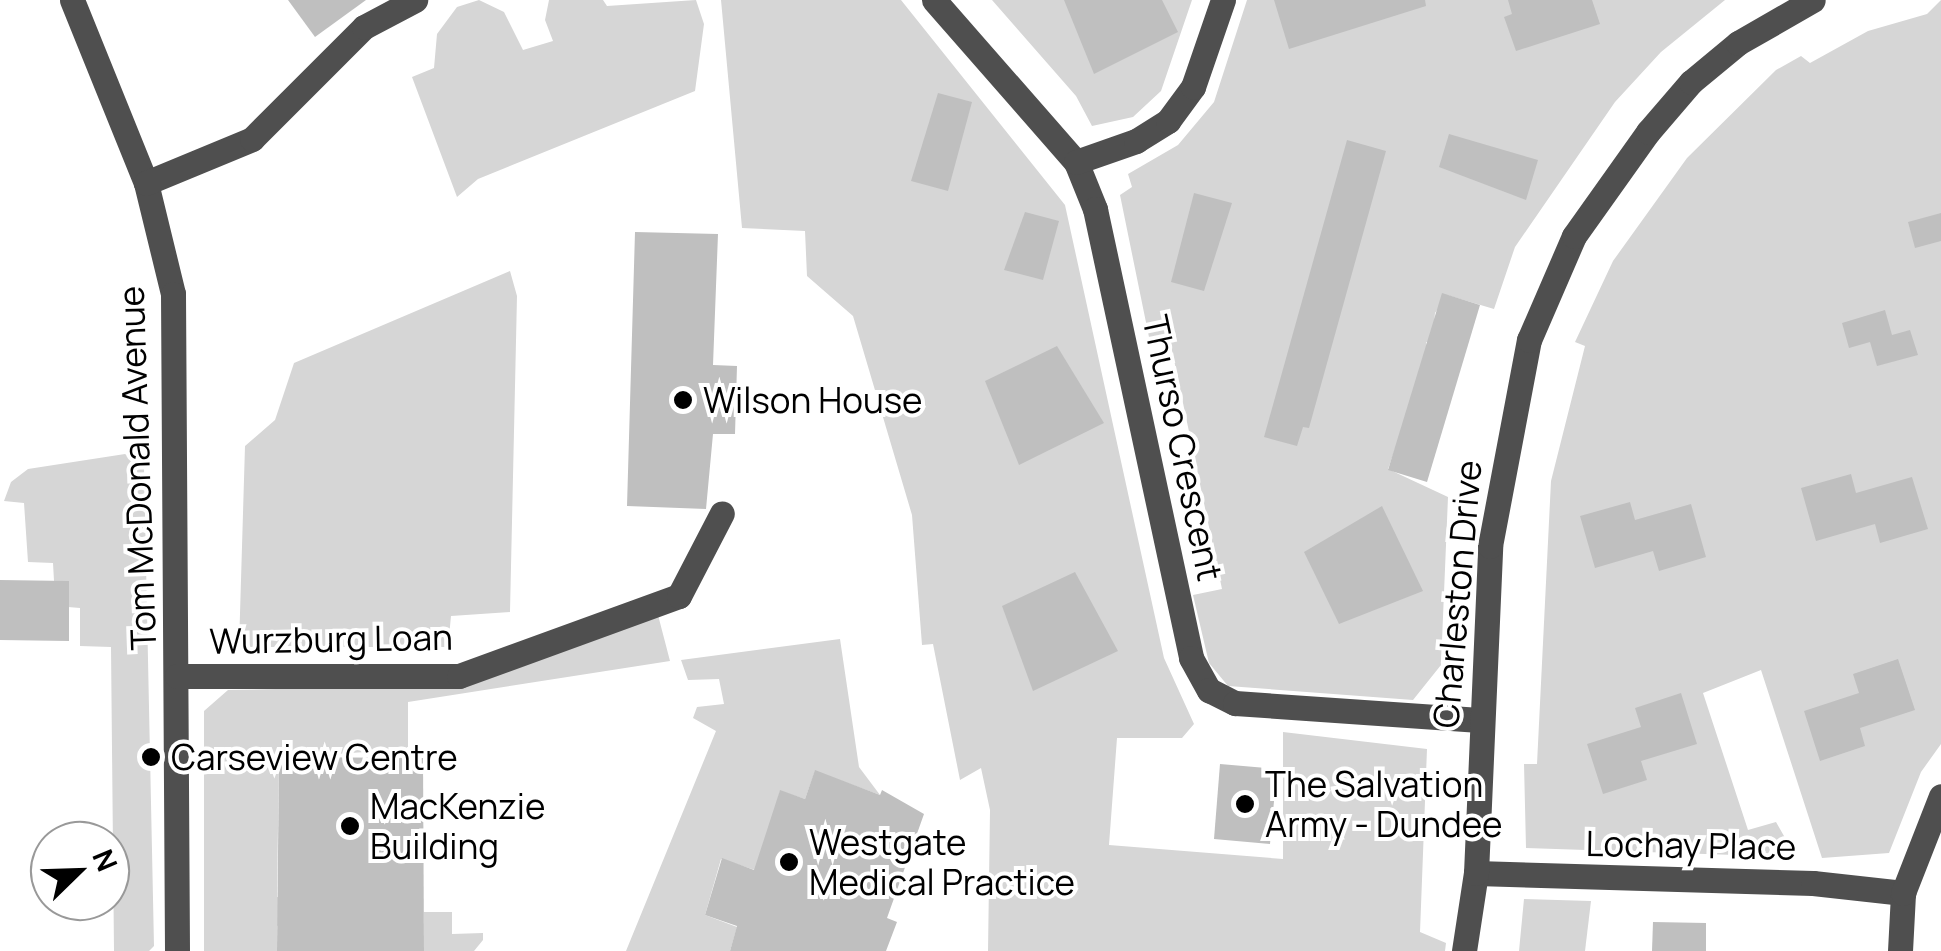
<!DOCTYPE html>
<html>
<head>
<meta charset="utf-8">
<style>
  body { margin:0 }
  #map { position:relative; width:1941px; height:951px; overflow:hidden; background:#fff; font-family:Manrope,sans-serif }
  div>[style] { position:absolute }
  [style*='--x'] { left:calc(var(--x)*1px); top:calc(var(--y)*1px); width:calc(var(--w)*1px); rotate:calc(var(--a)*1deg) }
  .green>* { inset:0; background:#d6d6d6 }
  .building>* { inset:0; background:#bfbfbf }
  .minor>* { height:25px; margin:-12.5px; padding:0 12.5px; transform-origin:12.5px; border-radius:12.5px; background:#4f4f4f }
  .dots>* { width:28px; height:28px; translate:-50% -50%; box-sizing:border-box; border:5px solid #fff; border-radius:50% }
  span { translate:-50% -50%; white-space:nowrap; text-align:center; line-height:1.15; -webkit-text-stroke:8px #fff; paint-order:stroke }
  .poi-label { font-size:35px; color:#000 }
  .left { translate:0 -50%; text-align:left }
  .street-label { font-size:35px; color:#000 }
  .north { position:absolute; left:30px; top:821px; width:100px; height:100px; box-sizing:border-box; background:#fff; border:2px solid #999; border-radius:50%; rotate:67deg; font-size:28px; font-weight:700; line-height:40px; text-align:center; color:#000 }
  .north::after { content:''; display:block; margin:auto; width:35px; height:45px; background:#000; clip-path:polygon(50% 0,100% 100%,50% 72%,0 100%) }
</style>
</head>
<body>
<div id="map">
  <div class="green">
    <i style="clip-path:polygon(479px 0,504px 12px,523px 50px,553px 41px,545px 20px,549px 0,603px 0,607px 6px,696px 0,704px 24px,695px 91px,478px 179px,457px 197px,412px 77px,434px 68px,437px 34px,457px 7px)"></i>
    <i style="clip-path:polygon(721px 0,901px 0,1065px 205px,1164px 658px,1194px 724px,1182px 738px,1117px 738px,1109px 845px,1283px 859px,1283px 732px,1427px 749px,1420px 932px,1446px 943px,1445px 951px,988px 951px,990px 810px,981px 768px,960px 780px,933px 644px,922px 645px,912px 515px,853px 316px,807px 276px,805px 231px,742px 228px)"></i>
    <i style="clip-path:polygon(992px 0,1192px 0,1161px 91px,1133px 117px,1092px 126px,1076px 96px)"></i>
    <i style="clip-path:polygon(1247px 0,1725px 0,1661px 52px,1615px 102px,1515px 247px,1494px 309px,1447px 295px,1435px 313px,1432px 343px,1426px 342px,1429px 353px,1388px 469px,1448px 497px,1441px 665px,1413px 700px,1228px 686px,1209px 663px,1193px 595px,1222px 589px,1170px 341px,1150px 342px,1120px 195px,1132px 187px,1128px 174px,1178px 145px,1214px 102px)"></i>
    <i style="clip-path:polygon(1941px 0,1941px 744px,1921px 772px,1889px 853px,1822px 858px,1761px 670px,1703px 693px,1748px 830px,1776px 822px,1796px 857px,1526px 848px,1524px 764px,1537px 764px,1551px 481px,1585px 346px,1575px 342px,1613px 261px,1687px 158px,1776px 70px,1801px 56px,1810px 63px,1868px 31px,1927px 14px)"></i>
    <i style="clip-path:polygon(510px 271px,517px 296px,510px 612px,451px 616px,448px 647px,239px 647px,245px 446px,275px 420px,294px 363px)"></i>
    <i style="clip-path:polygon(125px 454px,144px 468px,154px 946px,149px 951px,114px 951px,111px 647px,80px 646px,80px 608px,68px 607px,69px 581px,54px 581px,53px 563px,28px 562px,24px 503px,4px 501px,11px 482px,28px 469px)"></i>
    <i style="clip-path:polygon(658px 615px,670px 661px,408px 702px,408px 749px,279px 758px,277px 897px,349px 898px,277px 926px,277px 951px,204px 951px,204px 711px,228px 690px,453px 685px)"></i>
    <i style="clip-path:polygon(840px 639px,859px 767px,880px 795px,815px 771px,805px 799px,780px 791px,758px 871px,721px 859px,705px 915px,737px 927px,730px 951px,626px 951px,716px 731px,693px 718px,697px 707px,724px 704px,719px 679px,688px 680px,681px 660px)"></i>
    <i style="clip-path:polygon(1524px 899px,1591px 901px,1585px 951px,1519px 951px)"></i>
    <i style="clip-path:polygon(424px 912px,452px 912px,452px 934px,483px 933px,483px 940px,474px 951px,424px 951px)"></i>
  </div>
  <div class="building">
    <i style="clip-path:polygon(288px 0,366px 0,315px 37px)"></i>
    <i style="clip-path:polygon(1064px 0,1162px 0,1178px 32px,1094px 74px)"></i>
    <i style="clip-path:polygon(1274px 0,1425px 0,1426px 6px,1289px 49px)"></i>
    <i style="clip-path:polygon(1508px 0,1592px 0,1600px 24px,1516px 51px,1504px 17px,1512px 14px)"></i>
    <i style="clip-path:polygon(938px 93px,972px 102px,948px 191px,911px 181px)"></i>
    <i style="clip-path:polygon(1449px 134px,1538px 160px,1526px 200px,1439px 167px)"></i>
    <i style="clip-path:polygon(1347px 140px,1386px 151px,1309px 428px,1303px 427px,1297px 446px,1264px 437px)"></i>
    <i style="clip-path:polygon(1194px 193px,1232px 203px,1204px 291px,1171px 282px)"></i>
    <i style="clip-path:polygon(1025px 212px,1059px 221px,1043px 280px,1004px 270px)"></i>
    <i style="clip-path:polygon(1941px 213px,1941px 241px,1915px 248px,1908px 222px)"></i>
    <i style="clip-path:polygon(635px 232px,718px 234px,713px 365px,737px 366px,735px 434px,713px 434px,706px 509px,627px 506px)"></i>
    <i style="clip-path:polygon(1442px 293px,1480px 305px,1427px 482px,1388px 470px)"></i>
    <i style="clip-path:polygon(1885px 310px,1892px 335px,1910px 330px,1918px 355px,1877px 366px,1870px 342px,1849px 348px,1842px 323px)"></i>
    <i style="clip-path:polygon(1057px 346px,1104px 423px,1019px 465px,985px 381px)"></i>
    <i style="clip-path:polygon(1851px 474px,1856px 493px,1912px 477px,1928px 529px,1880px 543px,1875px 524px,1816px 541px,1801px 488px)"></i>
    <i style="clip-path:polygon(1630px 502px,1635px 520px,1691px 504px,1706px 557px,1659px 571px,1653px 551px,1595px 568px,1580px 516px)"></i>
    <i style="clip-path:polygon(1382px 506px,1423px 591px,1339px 624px,1304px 552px)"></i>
    <i style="clip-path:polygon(1075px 572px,1118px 651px,1033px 691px,1002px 606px)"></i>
    <i style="clip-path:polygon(0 580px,69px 581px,69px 641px,0 640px)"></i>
    <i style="clip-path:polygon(1898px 659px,1915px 710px,1860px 728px,1865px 746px,1820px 761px,1804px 711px,1859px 693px,1853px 674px)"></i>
    <i style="clip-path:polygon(1681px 693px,1697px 744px,1641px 761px,1647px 780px,1603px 794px,1587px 744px,1641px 727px,1635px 708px)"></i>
    <i style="clip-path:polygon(279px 757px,423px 758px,424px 951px,277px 951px)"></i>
    <i style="clip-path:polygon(1220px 764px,1277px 769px,1270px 844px,1214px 839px)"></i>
    <i style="clip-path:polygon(815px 770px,880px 795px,882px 790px,924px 814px,887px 918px,897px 922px,886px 951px,730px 951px,737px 926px,705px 915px,722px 858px,754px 870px,780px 790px,805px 799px)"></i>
    <i style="clip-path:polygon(1653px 922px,1706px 923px,1706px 951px,1652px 951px)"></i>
  </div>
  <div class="minor">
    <i style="--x:72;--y:0;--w:197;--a:68"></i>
    <i style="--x:146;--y:183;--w:114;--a:76.3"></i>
    <i style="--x:173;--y:294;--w:657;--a:89.65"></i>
    <i style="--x:934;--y:0;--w:215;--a:48.8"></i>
    <i style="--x:1076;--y:162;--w:51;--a:68"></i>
    <i style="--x:1095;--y:209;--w:459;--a:77.9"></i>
    <i style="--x:1191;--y:658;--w:37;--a:61"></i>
    <i style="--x:1209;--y:690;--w:29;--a:27"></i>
    <i style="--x:1235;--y:703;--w:245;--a:4"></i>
    <i style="--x:1076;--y:162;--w:64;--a:-19.3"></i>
    <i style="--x:1136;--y:141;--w:38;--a:-32"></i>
    <i style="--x:1168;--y:121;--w:42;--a:-53.7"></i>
    <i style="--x:1193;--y:87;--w:92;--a:-71"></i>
    <i style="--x:146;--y:183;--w:115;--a:-22.5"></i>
    <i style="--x:252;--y:139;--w:158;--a:-45"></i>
    <i style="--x:364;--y:27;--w:58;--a:-27.9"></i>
    <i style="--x:177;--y:676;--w:282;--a:0"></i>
    <i style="--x:459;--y:676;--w:234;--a:-20"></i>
    <i style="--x:679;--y:596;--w:93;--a:-62.6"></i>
    <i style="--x:1476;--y:873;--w:337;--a:1.7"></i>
    <i style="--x:1813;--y:883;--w:91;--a:6.3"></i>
    <i style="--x:1464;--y:951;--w:79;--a:-81.3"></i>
    <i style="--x:1476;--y:873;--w:327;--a:-87.5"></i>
    <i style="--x:1490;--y:546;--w:210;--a:-79.3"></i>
    <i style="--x:1529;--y:340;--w:113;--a:-66.6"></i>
    <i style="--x:1574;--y:236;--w:128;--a:-54.6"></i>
    <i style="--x:1648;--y:132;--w:66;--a:-49.3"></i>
    <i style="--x:1691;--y:82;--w:61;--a:-39.7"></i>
    <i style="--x:1738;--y:43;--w:86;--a:-29.8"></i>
    <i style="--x:1900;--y:951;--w:58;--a:-87"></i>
    <i style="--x:1903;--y:893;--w:104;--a:-68.6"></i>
  </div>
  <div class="dots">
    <i style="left:683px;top:400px;background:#000"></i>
    <i style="left:151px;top:757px;background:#000"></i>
    <i style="left:1245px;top:804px;background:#000"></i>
    <i style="left:350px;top:826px;background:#000"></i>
    <i style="left:789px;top:862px;background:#000"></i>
  </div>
  <div class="poi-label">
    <span class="left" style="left:703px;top:400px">Wilson House</span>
    <span class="left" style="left:171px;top:757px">Carseview Centre</span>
    <span class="left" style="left:1265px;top:804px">The Salvation<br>Army - Dundee</span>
    <span class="left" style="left:370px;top:826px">MacKenzie<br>Building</span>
    <span class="left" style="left:809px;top:862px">Westgate<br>Medical Practice</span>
  </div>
  <div class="street-label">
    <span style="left:1183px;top:448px;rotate:78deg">Thurso Crescent</span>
    <span style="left:137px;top:468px;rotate:-92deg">Tom McDonald Avenue</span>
    <span style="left:1457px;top:594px;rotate:-85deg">Charleston Drive</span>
    <span style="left:331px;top:639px;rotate:-1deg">Wurzburg Loan</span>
    <span style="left:1691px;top:845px;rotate:1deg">Lochay Place</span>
  </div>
  <div class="north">N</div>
</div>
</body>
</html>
